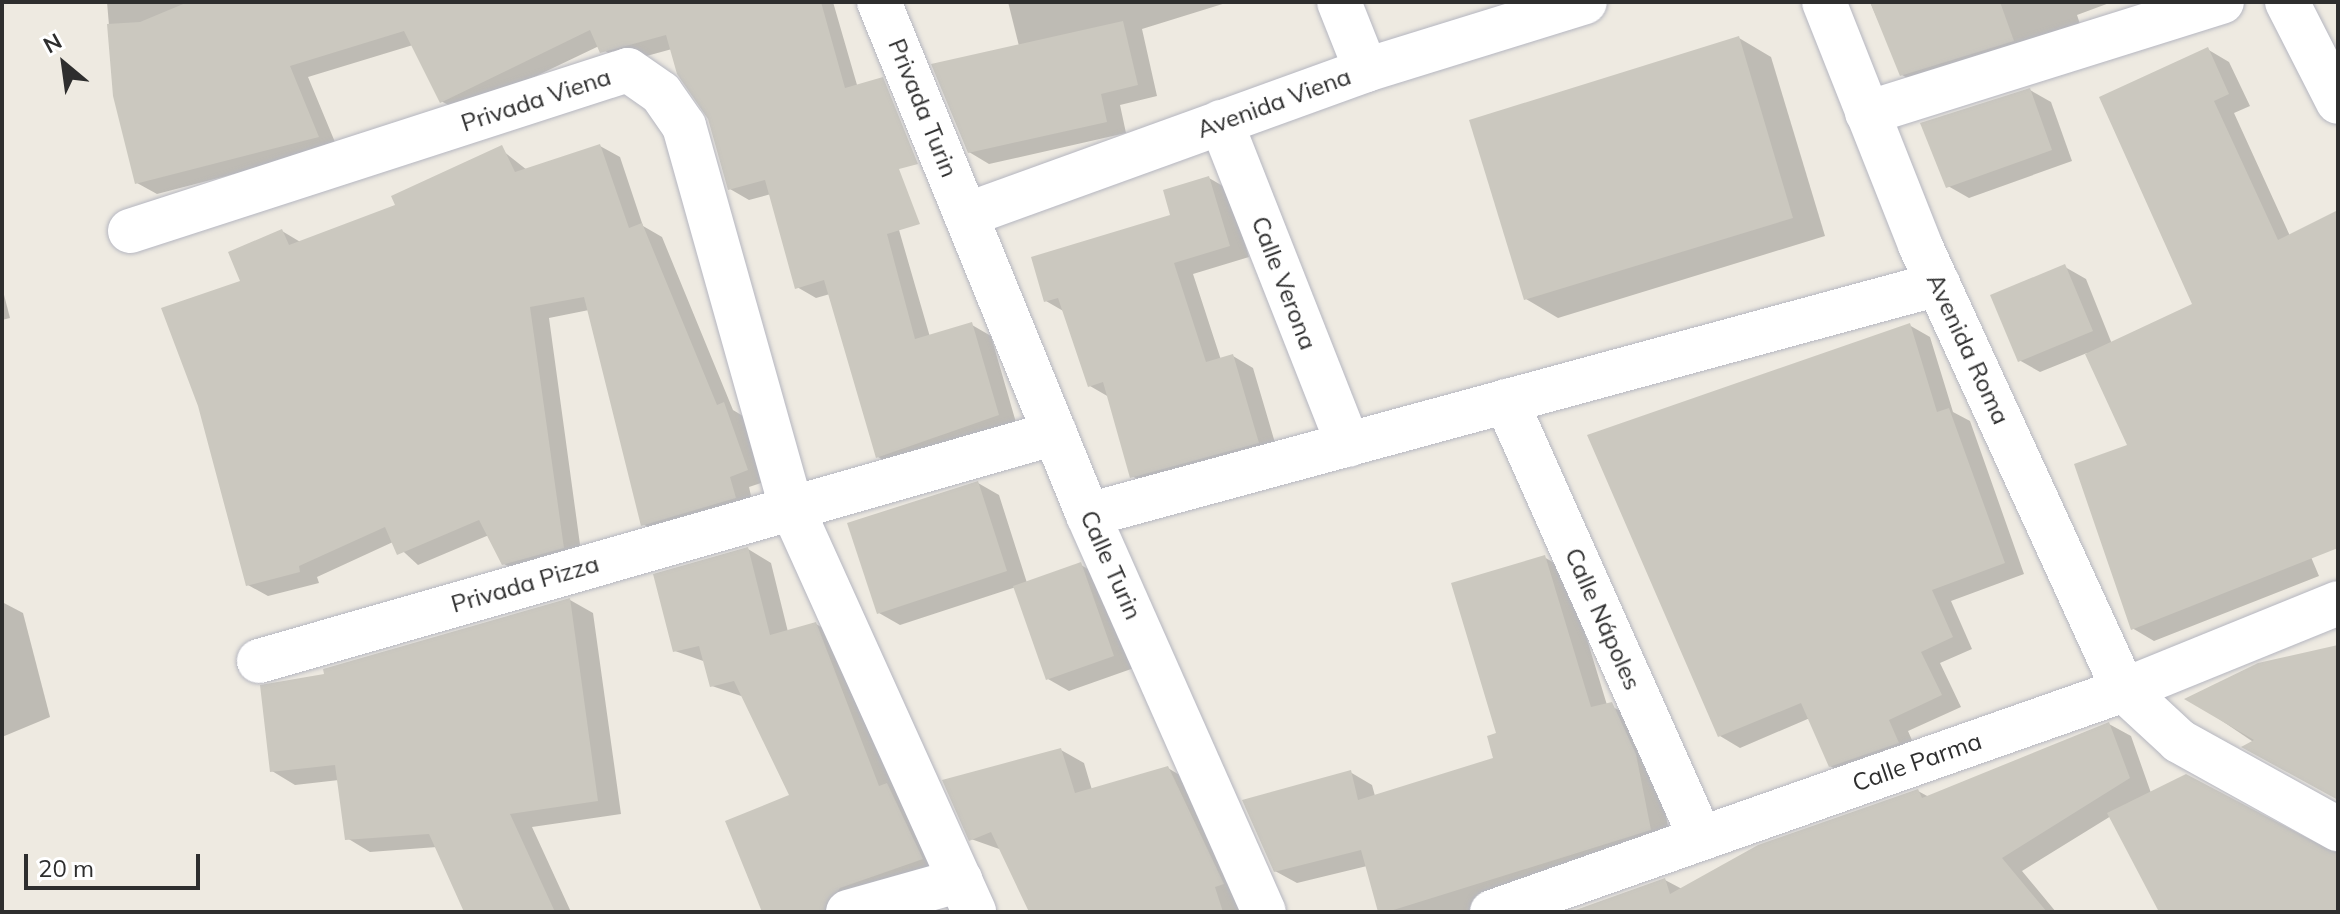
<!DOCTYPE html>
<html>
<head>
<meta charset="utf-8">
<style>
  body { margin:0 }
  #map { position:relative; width:2340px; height:914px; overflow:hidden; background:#eeeae1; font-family:Mulish,sans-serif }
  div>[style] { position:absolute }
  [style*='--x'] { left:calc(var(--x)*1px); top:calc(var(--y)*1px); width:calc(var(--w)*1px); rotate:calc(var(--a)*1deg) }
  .shadow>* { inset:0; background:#0003 }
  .building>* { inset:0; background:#cbc8bf }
  .roads { filter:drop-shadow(0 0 2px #b5b6c0) drop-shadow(0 0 2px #b5b6c0) }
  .street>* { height:44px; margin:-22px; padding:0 22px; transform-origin:22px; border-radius:22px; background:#fff }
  span { translate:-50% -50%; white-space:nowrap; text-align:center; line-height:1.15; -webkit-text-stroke:7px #fff; paint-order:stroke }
  .street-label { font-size:24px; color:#2e2e2e }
  .frame { position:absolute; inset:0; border:4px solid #2e2e2e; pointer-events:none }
  .north { position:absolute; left:24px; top:24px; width:80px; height:80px; -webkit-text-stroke:6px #fff; paint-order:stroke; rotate:331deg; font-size:22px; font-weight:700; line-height:32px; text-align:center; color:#2e2e2e }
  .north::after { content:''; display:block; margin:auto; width:28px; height:36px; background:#2e2e2e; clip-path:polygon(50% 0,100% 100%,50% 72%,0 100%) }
  .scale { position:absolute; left:24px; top:854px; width:176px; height:36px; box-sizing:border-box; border:4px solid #2e2e2e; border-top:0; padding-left:10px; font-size:24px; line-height:28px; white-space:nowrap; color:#2e2e2e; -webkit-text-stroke:6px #fff; paint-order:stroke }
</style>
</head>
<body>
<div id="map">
  <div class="shadow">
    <i style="clip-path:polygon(107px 2px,833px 2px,930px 337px,972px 325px,991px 336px,1017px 426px,897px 468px,878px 457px,830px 294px,816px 298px,797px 287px,771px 194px,749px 200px,730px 189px,710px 118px,672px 49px,621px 63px,599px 46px,461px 112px,441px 101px,413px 45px,308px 77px,337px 147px,157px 194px,137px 183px,115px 96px)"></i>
    <i style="clip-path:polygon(1008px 2px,1229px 2px,1142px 29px,1157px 96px,1120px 105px,1126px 133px,989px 164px,969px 152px,1019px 46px)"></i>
    <i style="clip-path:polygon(1870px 2px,2112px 2px,2077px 15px,2080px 24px,1923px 87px,1902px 75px)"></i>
    <i style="clip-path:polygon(1739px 38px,1771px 57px,1825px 236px,1558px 318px,1526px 299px)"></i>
    <i style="clip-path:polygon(2207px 49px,2229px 62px,2250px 106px,2234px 113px,2290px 236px,2338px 212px,2338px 502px,2295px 519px,2319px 576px,2154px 641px,2132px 628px,2130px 446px,2087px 353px,2040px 372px,2019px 360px,2065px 267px,2086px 279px,2112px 344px,2195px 305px)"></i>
    <i style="clip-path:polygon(2030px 90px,2051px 102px,2072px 161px,1969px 198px,1948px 186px)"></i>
    <i style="clip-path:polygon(600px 146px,620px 157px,643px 226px,662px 237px,733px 410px,743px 416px,767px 481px,749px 487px,754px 509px,662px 536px,643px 524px,589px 310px,549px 318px,582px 559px,524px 575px,504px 564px,489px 535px,418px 565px,393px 542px,317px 577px,319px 583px,268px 596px,248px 585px,243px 283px,282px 231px,302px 243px,398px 206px,503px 151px,527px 170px)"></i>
    <i style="clip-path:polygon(1209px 178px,1228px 189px,1249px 257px,1193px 274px,1221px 360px,1233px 356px,1253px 368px,1278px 453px,1152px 488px,1132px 476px,1109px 397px,1090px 386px,1065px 312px,1046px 301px,1172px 216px)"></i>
    <i style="clip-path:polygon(2px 287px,10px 318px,2px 320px)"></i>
    <i style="clip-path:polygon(1909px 325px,1930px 337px,1953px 412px,1970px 421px,2024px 574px,1951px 601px,1972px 649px,1940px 663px,1961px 707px,1908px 731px,1918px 754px,1851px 778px,1830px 766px,1810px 718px,1740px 748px,1720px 736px)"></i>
    <i style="clip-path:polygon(978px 483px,999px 495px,1027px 583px,1081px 565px,1102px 577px,1134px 668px,1069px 691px,1048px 679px,1016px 587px,900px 625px,879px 613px)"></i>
    <i style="clip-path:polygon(748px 549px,771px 563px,788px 632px,816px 624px,839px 637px,945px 873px,852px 912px,779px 912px,792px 796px,744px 697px,712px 686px,706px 662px,675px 651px)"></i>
    <i style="clip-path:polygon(1544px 557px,1566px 570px,1607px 705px,1634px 716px,1657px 768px,1671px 842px,1495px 912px,1381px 912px,1367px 866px,1297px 883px,1275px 871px,1350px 772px,1372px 785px,1375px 796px,1496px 759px)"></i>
    <i style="clip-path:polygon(570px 600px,593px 613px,621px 814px,532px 827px,571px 912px,466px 912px,437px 847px,370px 852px,347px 838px,339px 780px,295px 785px,272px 771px,326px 676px)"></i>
    <i style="clip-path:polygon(2px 602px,23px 613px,50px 717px,2px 737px)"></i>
    <i style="clip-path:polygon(2338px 647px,2338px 799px,2188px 698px,2259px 664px)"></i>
    <i style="clip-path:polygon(2109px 724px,2131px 736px,2151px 793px,2338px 853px,2338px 912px,2162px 912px,2111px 816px,2022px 871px,2056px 912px,1573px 912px,1665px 880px,1682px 889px,1918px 791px,1929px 797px)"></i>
    <i style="clip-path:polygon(1061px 750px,1084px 763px,1092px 790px,1168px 768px,1191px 782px,1241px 912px,1032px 912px,1002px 850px,971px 839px)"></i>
  </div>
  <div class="building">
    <i style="clip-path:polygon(188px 2px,821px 2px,845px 88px,883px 77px,918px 164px,899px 169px,920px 224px,887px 234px,915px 339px,972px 322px,999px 415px,876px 458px,824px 280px,795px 289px,765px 180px,728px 190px,708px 119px,677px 74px,666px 35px,600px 53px,590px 30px,440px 103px,404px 31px,290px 66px,319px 137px,135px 184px,113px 96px,107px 24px,140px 22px)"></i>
    <i style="clip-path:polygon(1870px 2px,2000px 2px,2014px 41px,1900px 76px)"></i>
    <i style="clip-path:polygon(1123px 21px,1138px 85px,1101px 94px,1107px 122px,968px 153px,931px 64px)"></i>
    <i style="clip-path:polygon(1739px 36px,1793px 218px,1524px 300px,1469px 120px)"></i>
    <i style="clip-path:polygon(2208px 47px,2229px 94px,2214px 101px,2278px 240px,2338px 210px,2338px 548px,2131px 630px,2074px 464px,2127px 445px,2085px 354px,2192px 304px,2099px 97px)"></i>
    <i style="clip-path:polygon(2030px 88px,2052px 150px,1946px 188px,1920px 123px)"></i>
    <i style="clip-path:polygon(600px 144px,629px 228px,642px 223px,717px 405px,724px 402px,748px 470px,730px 477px,736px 498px,641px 526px,584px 297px,530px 307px,564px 548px,502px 565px,479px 520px,397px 555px,385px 527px,299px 566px,300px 572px,246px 586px,198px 406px,161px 308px,240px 281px,228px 252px,282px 229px,289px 245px,395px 205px,391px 196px,502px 145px,515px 172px)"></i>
    <i style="clip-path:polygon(1209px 176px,1230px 246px,1174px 263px,1206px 362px,1233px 354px,1259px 443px,1130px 478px,1103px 382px,1088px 387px,1058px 298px,1044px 302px,1031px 257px,1170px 215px,1163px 190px)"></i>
    <i style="clip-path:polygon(2065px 264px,2093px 331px,2018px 362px,1990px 295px)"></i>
    <i style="clip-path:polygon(1910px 323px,1937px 412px,1949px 408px,2005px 563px,1932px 590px,1953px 637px,1921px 652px,1942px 695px,1889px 720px,1899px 743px,1829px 767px,1801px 703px,1718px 737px,1587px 435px)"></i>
    <i style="clip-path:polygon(978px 481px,1007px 571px,877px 614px,847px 523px)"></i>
    <i style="clip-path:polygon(748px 547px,770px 635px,816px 622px,879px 786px,887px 783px,923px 859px,840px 888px,824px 912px,762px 912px,725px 821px,789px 795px,734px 681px,710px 687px,699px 646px,673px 652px,653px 574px)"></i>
    <i style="clip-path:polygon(1545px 555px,1591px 707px,1612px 702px,1636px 754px,1651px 830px,1387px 912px,1378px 912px,1361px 850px,1274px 872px,1242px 800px,1351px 770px,1358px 800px,1493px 758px,1487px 736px,1496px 733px,1451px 583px)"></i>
    <i style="clip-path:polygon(1081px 562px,1114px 656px,1046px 680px,1013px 586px)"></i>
    <i style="clip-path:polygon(570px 598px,598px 801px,510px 814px,555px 912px,464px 912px,429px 834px,345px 840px,335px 765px,270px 772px,260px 685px,324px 674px,323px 669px)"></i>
    <i style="clip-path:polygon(2338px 645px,2338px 800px,2241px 747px,2254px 740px,2184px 699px,2258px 663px)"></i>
    <i style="clip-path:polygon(2109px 722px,2130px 778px,2002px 858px,2047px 912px,1570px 912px,1665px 878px,1670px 894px,1758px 845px,1918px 789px,1922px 798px)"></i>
    <i style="clip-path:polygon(1061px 748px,1075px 793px,1168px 766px,1224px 884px,1215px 887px,1223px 912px,1029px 912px,991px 832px,969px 841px,942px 780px)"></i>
    <i style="clip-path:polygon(2186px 774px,2338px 854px,2338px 912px,2159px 912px,2107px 813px)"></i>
  </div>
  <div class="roads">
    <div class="street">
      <i style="--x:879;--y:2;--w:554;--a:67.83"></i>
      <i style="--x:1088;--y:515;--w:434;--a:66.1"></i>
      <i style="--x:1339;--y:2;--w:73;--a:68.3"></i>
      <i style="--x:1824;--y:2;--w:261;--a:68.4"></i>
      <i style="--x:1920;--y:245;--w:490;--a:65.4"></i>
      <i style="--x:2124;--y:690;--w:75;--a:42.8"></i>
      <i style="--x:2179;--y:741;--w:182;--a:29"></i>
      <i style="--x:2287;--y:2;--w:112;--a:63"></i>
      <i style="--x:1867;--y:113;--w:372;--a:-17.4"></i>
      <i style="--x:1221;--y:122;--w:347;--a:68.5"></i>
      <i style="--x:966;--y:215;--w:425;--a:-19.9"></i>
      <i style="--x:1366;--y:70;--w:229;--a:-17.2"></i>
      <i style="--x:130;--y:231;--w:523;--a:-17.92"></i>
      <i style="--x:628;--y:70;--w:40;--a:34.9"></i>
      <i style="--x:661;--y:93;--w:40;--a:55.1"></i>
      <i style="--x:684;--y:126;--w:395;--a:74.3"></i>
      <i style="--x:791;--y:506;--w:445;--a:65.7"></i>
      <i style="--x:1506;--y:401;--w:477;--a:66"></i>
      <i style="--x:1088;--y:515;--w:881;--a:-15.2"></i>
      <i style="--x:259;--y:661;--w:828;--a:-15.98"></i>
      <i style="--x:848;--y:912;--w:117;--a:-15.8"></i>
      <i style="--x:1492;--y:912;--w:670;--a:-19.35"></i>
      <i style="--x:2124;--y:690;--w:231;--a:-22.1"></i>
    </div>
  </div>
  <div class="street-label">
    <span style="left:536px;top:100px;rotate:-18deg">Privada Viena</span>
    <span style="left:1274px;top:103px;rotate:-20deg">Avenida Viena</span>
    <span style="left:923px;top:108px;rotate:68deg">Privada Turin</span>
    <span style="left:1284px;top:283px;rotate:69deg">Calle Verona</span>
    <span style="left:1968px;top:349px;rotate:65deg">Avenida Roma</span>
    <span style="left:1111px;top:565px;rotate:66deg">Calle Turin</span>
    <span style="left:525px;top:584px;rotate:-16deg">Privada Pizza</span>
    <span style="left:1603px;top:619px;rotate:66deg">Calle Nápoles</span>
    <span style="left:1917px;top:762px;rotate:-19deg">Calle Parma</span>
  </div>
  <div class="frame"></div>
  <div class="north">N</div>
  <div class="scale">20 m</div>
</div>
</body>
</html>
